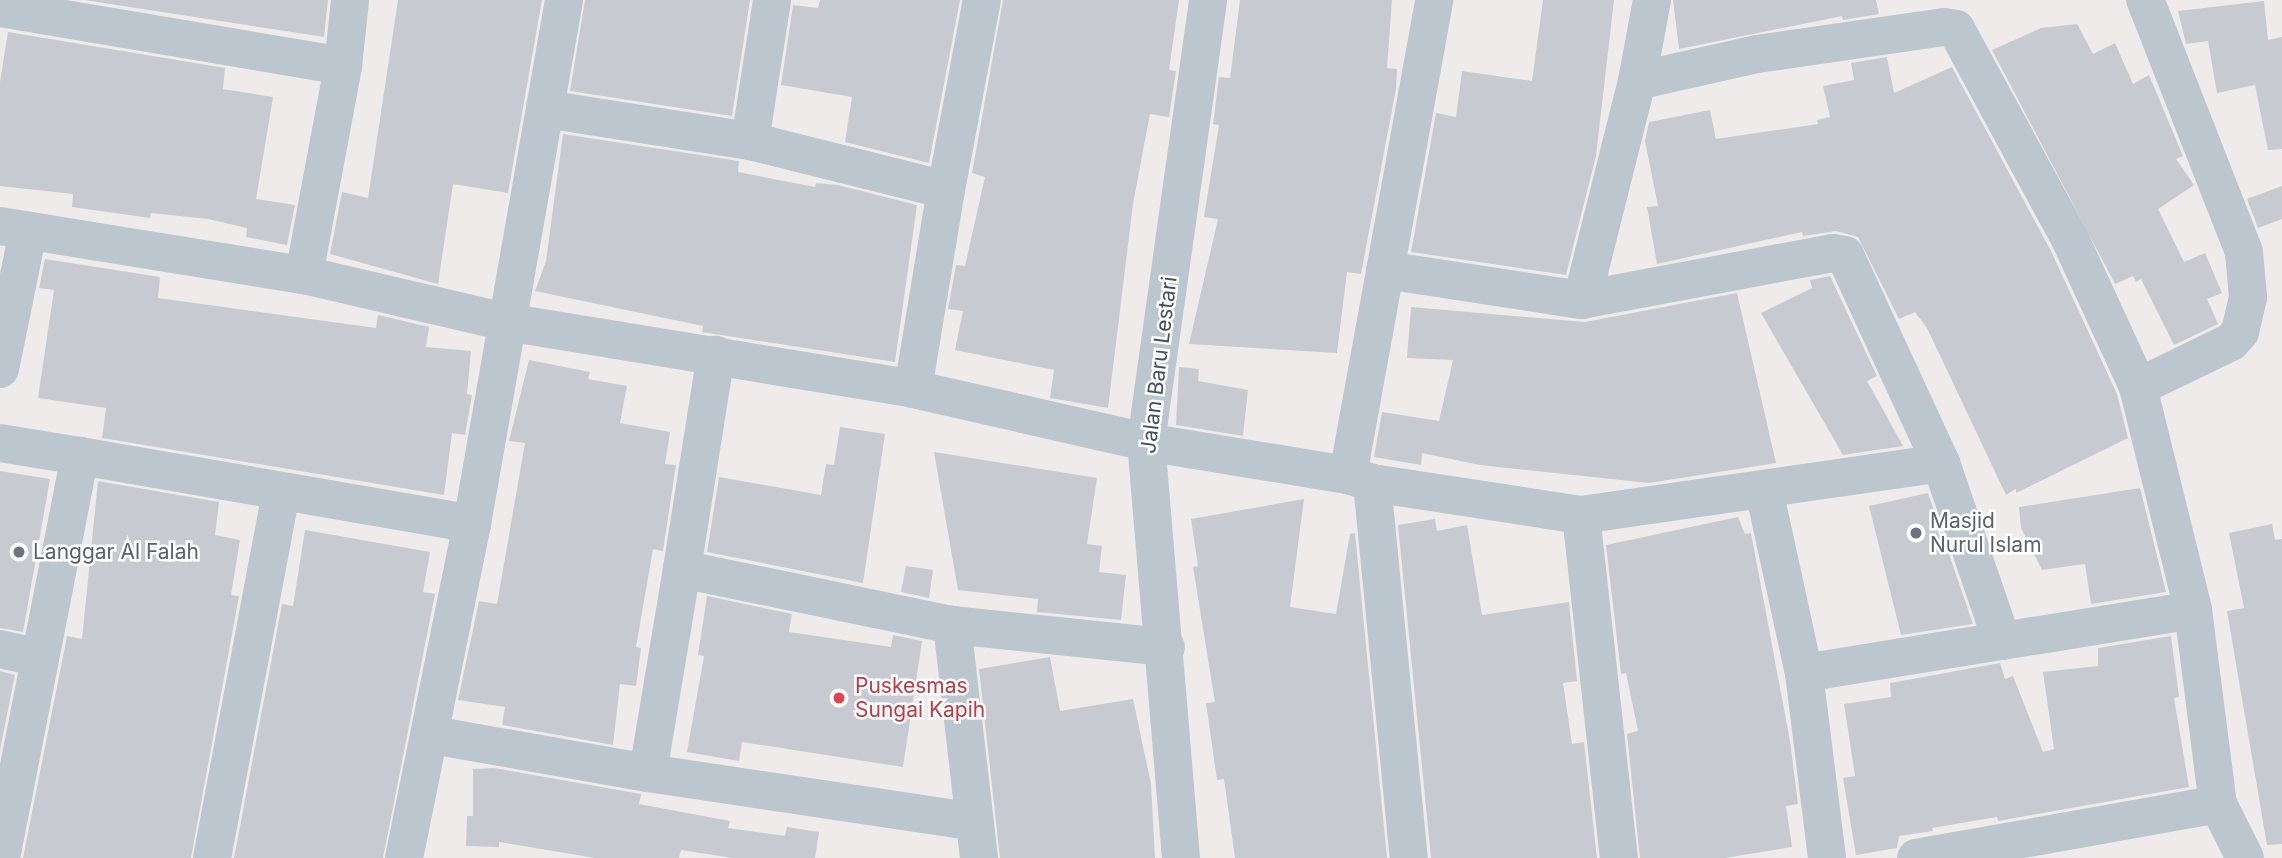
<!DOCTYPE html>
<html>
<head>
<meta charset="utf-8">
<style>
  body { margin:0 }
  #map { position:relative; width:2282px; height:858px; overflow:hidden; background:#efebeb; font-family:Inter,sans-serif }
  div>[style] { position:absolute }
  [style*='--x'] { left:calc(var(--x)*1px); top:calc(var(--y)*1px); width:calc(var(--w)*1px); rotate:calc(var(--a)*1deg) }
  .building>* { inset:0; background:#c8cad1 }
  .street>* { height:38px; margin:-19px; padding:0 19px; transform-origin:19px; border-radius:19px; background:#bcc6cf }
  .dots>* { width:19px; height:19px; translate:-50% -50%; box-sizing:border-box; border:4px solid #fff; border-radius:50% }
  span { translate:-50% -50%; white-space:nowrap; text-align:center; line-height:1.15; -webkit-text-stroke:5px #fff; paint-order:stroke }
  .street-label { font-size:21px; color:#444f59 }
  .worship-label { font-size:21px; color:#5b616d }
  .left { translate:0 -50%; text-align:left }
  .health-label { font-size:21px; color:#be3a42 }
</style>
</head>
<body>
<div id="map">
  <div class="building">
    <i style="clip-path:polygon(84px 0,328px 0,324px 37px)"></i>
    <i style="clip-path:polygon(398px 0,542px 0,508px 193px,453px 184px,438px 284px,330px 254px,342px 192px,368px 198px)"></i>
    <i style="clip-path:polygon(585px 0,750px 0,732px 116px,570px 91px)"></i>
    <i style="clip-path:polygon(820px 0,960px 0,929px 163px,845px 142px,852px 97px,781px 85px,793px 5px,818px 8px)"></i>
    <i style="clip-path:polygon(1003px 0,1179px 0,1169px 70px,1176px 71px,1169px 117px,1150px 114px,1133px 204px,1108px 408px,1050px 398px,1054px 370px,955px 350px,963px 311px,948px 309px,956px 265px,965px 266px,985px 177px,972px 173px)"></i>
    <i style="clip-path:polygon(1240px 0,1392px 0,1387px 68px,1397px 69px,1396px 89px,1361px 274px,1347px 272px,1337px 353px,1189px 344px,1218px 219px,1204px 217px,1219px 125px,1213px 124px,1219px 77px,1230px 78px)"></i>
    <i style="clip-path:polygon(1543px 0,1614px 0,1596px 156px,1566px 275px,1411px 252px,1436px 113px,1456px 117px,1462px 71px,1532px 81px)"></i>
    <i style="clip-path:polygon(1673px 0,1876px 0,1879px 14px,1843px 20px,1842px 16px,1679px 49px)"></i>
    <i style="clip-path:polygon(2264px 1px,2268px 40px,2282px 37px,2282px 149px,2268px 150px,2255px 85px,2217px 93px,2208px 41px,2186px 44px,2178px 11px)"></i>
    <i style="clip-path:polygon(2077px 24px,2093px 54px,2115px 43px,2133px 84px,2149px 75px,2183px 156px,2176px 159px,2194px 185px,2158px 209px,2184px 262px,2205px 253px,2222px 293px,2207px 299px,2218px 324px,2174px 345px,2141px 279px,2136px 282px,2133px 276px,2115px 284px,1992px 50px,2041px 28px)"></i>
    <i style="clip-path:polygon(8px 32px,225px 68px,223px 89px,273px 97px,256px 199px,295px 205px,287px 245px,246px 237px,247px 228px,208px 219px,151px 213px,150px 218px,72px 207px,73px 194px,0 186px,0 82px)"></i>
    <i style="clip-path:polygon(1887px 57px,1894px 93px,1952px 67px,2051px 251px,2117px 394px,2128px 438px,2016px 493px,2016px 489px,2006px 495px,1927px 328px,1915px 312px,1899px 319px,1858px 237px,1836px 231px,1803px 236px,1802px 232px,1657px 264px,1647px 207px,1658px 206px,1645px 141px,1649px 122px,1710px 110px,1716px 139px,1818px 124px,1817px 120px,1830px 117px,1823px 86px,1854px 80px,1851px 63px)"></i>
    <i style="clip-path:polygon(563px 134px,739px 161px,738px 172px,815px 187px,816px 183px,838px 185px,917px 205px,895px 362px,702px 332px,703px 326px,535px 291px,546px 261px)"></i>
    <i style="clip-path:polygon(2282px 186px,2282px 219px,2258px 228px,2247px 199px)"></i>
    <i style="clip-path:polygon(45px 259px,160px 277px,158px 298px,376px 328px,378px 315px,429px 327px,426px 347px,471px 351px,467px 394px,472px 395px,465px 435px,452px 433px,444px 495px,102px 438px,106px 408px,38px 398px,54px 290px,39px 288px)"></i>
    <i style="clip-path:polygon(1830px 276px,1877px 376px,1867px 381px,1903px 446px,1843px 455px,1761px 313px,1812px 288px,1810px 280px)"></i>
    <i style="clip-path:polygon(1737px 293px,1776px 463px,1649px 483px,1480px 465px,1422px 453px,1421px 465px,1374px 457px,1382px 412px,1439px 421px,1453px 360px,1407px 358px,1411px 307px,1585px 322px)"></i>
    <i style="clip-path:polygon(529px 360px,590px 372px,588px 379px,627px 386px,620px 423px,670px 432px,665px 464px,676px 465px,663px 551px,653px 549px,636px 647px,641px 648px,636px 686px,620px 684px,613px 745px,502px 725px,505px 707px,458px 700px,479px 601px,497px 604px,525px 443px,509px 441px)"></i>
    <i style="clip-path:polygon(1179px 367px,1199px 369px,1198px 381px,1248px 390px,1243px 436px,1176px 425px)"></i>
    <i style="clip-path:polygon(840px 427px,885px 434px,863px 583px,707px 552px,719px 477px,821px 495px,826px 464px,834px 465px)"></i>
    <i style="clip-path:polygon(934px 452px,1097px 478px,1087px 544px,1102px 546px,1099px 572px,1126px 575px,1121px 620px,1037px 612px,1038px 599px,958px 590px)"></i>
    <i style="clip-path:polygon(0 471px,50px 479px,23px 632px,0 628px)"></i>
    <i style="clip-path:polygon(98px 481px,219px 502px,215px 535px,240px 540px,231px 595px,239px 596px,191px 858px,23px 858px,67px 636px,82px 639px)"></i>
    <i style="clip-path:polygon(2140px 488px,2166px 592px,2091px 604px,2085px 564px,2042px 570px,2021px 528px,2019px 507px)"></i>
    <i style="clip-path:polygon(1928px 493px,1973px 624px,1901px 635px,1869px 506px)"></i>
    <i style="clip-path:polygon(1304px 499px,1290px 607px,1336px 614px,1350px 534px,1355px 533px,1387px 858px,1235px 858px,1224px 779px,1217px 780px,1206px 703px,1215px 702px,1193px 567px,1198px 566px,1191px 519px)"></i>
    <i style="clip-path:polygon(1738px 517px,1745px 534px,1751px 533px,1790px 741px,1798px 804px,1786px 806px,1792px 847px,1725px 858px,1640px 858px,1627px 734px,1638px 731px,1626px 673px,1621px 674px,1606px 545px)"></i>
    <i style="clip-path:polygon(1435px 519px,1437px 531px,1467px 525px,1482px 615px,1569px 602px,1577px 681px,1563px 683px,1572px 744px,1584px 742px,1597px 858px,1431px 858px,1398px 525px)"></i>
    <i style="clip-path:polygon(2272px 524px,2275px 540px,2282px 539px,2282px 844px,2267px 845px,2227px 611px,2244px 608px,2229px 533px)"></i>
    <i style="clip-path:polygon(305px 530px,430px 552px,423px 592px,435px 594px,383px 858px,234px 858px,282px 604px,293px 606px)"></i>
    <i style="clip-path:polygon(906px 566px,933px 570px,929px 598px,901px 592px)"></i>
    <i style="clip-path:polygon(707px 596px,792px 614px,789px 632px,891px 647px,893px 635px,922px 641px,903px 767px,742px 742px,739px 761px,687px 752px,704px 656px,698px 655px)"></i>
    <i style="clip-path:polygon(2171px 636px,2179px 697px,2174px 698px,2189px 787px,1998px 821px,1997px 817px,1932px 828px,1933px 831px,1899px 836px,1897px 848px,1856px 855px,1843px 778px,1855px 776px,1844px 704px,1891px 697px,1890px 683px,2000px 663px,2005px 679px,2013px 676px,2043px 752px,2054px 749px,2043px 672px,2098px 666px,2098px 648px)"></i>
    <i style="clip-path:polygon(1050px 657px,1060px 711px,1133px 699px,1151px 784px,1155px 858px,1000px 858px,979px 669px)"></i>
    <i style="clip-path:polygon(0 671px,15px 675px,0 750px)"></i>
    <i style="clip-path:polygon(473px 769px,494px 768px,641px 794px,639px 804px,730px 821px,728px 828px,785px 836px,787px 827px,819px 832px,815px 858px,733px 858px,681px 850px,679px 858px,595px 858px,499px 842px,499px 847px,466px 846px,467px 816px,473px 816px)"></i>
  </div>
  <div class="street">
    <i style="--x:0;--y:8;--w:348;--a:9.6"></i>
    <i style="--x:1637;--y:81;--w:123;--a:-12.7"></i>
    <i style="--x:1757;--y:54;--w:189;--a:-8.2"></i>
    <i style="--x:1944;--y:27;--w:12;--a:9"></i>
    <i style="--x:1956;--y:29;--w:241;--a:61.5"></i>
    <i style="--x:2071;--y:241;--w:161;--a:65.3"></i>
    <i style="--x:2138;--y:387;--w:230;--a:76.1"></i>
    <i style="--x:545;--y:109;--w:207;--a:8.9"></i>
    <i style="--x:750;--y:141;--w:202;--a:14"></i>
    <i style="--x:946;--y:190;--w:193;--a:-79.3"></i>
    <i style="--x:750;--y:141;--w:143;--a:-81.1"></i>
    <i style="--x:0;--y:226;--w:308;--a:9.2"></i>
    <i style="--x:304;--y:275;--w:207;--a:13.1"></i>
    <i style="--x:506;--y:322;--w:412;--a:9.3"></i>
    <i style="--x:913;--y:389;--w:239;--a:12.8"></i>
    <i style="--x:1146;--y:442;--w:205;--a:9.3"></i>
    <i style="--x:1348;--y:475;--w:483;--a:-79.7"></i>
    <i style="--x:1385;--y:270;--w:199;--a:8.7"></i>
    <i style="--x:1582;--y:300;--w:226;--a:-75.9"></i>
    <i style="--x:1637;--y:81;--w:82;--a:-79.5"></i>
    <i style="--x:304;--y:275;--w:213;--a:-79.4"></i>
    <i style="--x:343;--y:66;--w:66;--a:-83.9"></i>
    <i style="--x:0;--y:369;--w:141;--a:-78.5"></i>
    <i style="--x:2138;--y:387;--w:103;--a:-25.8"></i>
    <i style="--x:2231;--y:342;--w:13;--a:-48"></i>
    <i style="--x:2240;--y:332;--w:36;--a:-77"></i>
    <i style="--x:2248;--y:297;--w:45;--a:-95.1"></i>
    <i style="--x:2244;--y:252;--w:271;--a:-111.4"></i>
    <i style="--x:913;--y:389;--w:202;--a:-80.6"></i>
    <i style="--x:0;--y:443;--w:81;--a:9.2"></i>
    <i style="--x:1941;--y:463;--w:188;--a:71.1"></i>
    <i style="--x:2002;--y:641;--w:193;--a:-9.2"></i>
    <i style="--x:2193;--y:610;--w:196;--a:82.7"></i>
    <i style="--x:2218;--y:804;--w:60;--a:63.4"></i>
    <i style="--x:1348;--y:475;--w:25;--a:18"></i>
    <i style="--x:1372;--y:483;--w:211;--a:8.7"></i>
    <i style="--x:1581;--y:515;--w:364;--a:-8.2"></i>
    <i style="--x:1941;--y:463;--w:229;--a:-114.8"></i>
    <i style="--x:1845;--y:255;--w:12;--a:-171"></i>
    <i style="--x:1833;--y:253;--w:255;--a:169.4"></i>
    <i style="--x:1372;--y:483;--w:377;--a:84.4"></i>
    <i style="--x:1764;--y:490;--w:187;--a:77.7"></i>
    <i style="--x:1581;--y:515;--w:345;--a:83.7"></i>
    <i style="--x:682;--y:569;--w:217;--a:-81"></i>
    <i style="--x:952;--y:625;--w:276;--a:-168.3"></i>
    <i style="--x:682;--y:569;--w:207;--a:99.5"></i>
    <i style="--x:648;--y:773;--w:330;--a:8.5"></i>
    <i style="--x:0;--y:649;--w:41;--a:12.7"></i>
    <i style="--x:432;--y:735;--w:219;--a:10"></i>
    <i style="--x:1;--y:858;--w:410;--a:-78.9"></i>
    <i style="--x:80;--y:456;--w:398;--a:9.8"></i>
    <i style="--x:212;--y:858;--w:370;--a:-79.3"></i>
    <i style="--x:404;--y:858;--w:341;--a:-78.5"></i>
    <i style="--x:472;--y:524;--w:532;--a:-80.04"></i>
    <i style="--x:979;--y:858;--w:235;--a:-96.6"></i>
    <i style="--x:952;--y:625;--w:215;--a:5.9"></i>
    <i style="--x:1181;--y:858;--w:417;--a:-94.8"></i>
    <i style="--x:1146;--y:442;--w:446;--a:-82"></i>
    <i style="--x:1827;--y:858;--w:186;--a:-97.1"></i>
    <i style="--x:1804;--y:673;--w:201;--a:-9.2"></i>
    <i style="--x:1916;--y:858;--w:307;--a:-10.1"></i>
  </div>
  <div class="dots">
    <i style="left:1916px;top:533px;background:#6b7280"></i>
    <i style="left:19px;top:552px;background:#6b7280"></i>
    <i style="left:839px;top:698px;background:#e0444e"></i>
  </div>
  <div class="street-label">
    <span style="left:1159px;top:365px;rotate:-83deg">Jalan Baru Lestari</span>
  </div>
  <div class="worship-label">
    <span class="left" style="left:1930px;top:533px">Masjid<br>Nurul Islam</span>
    <span class="left" style="left:33px;top:552px">Langgar Al Falah</span>
  </div>
  <div class="health-label">
    <span class="left" style="left:855px;top:698px">Puskesmas<br>Sungai Kapih</span>
  </div>
</div>
</body>
</html>
